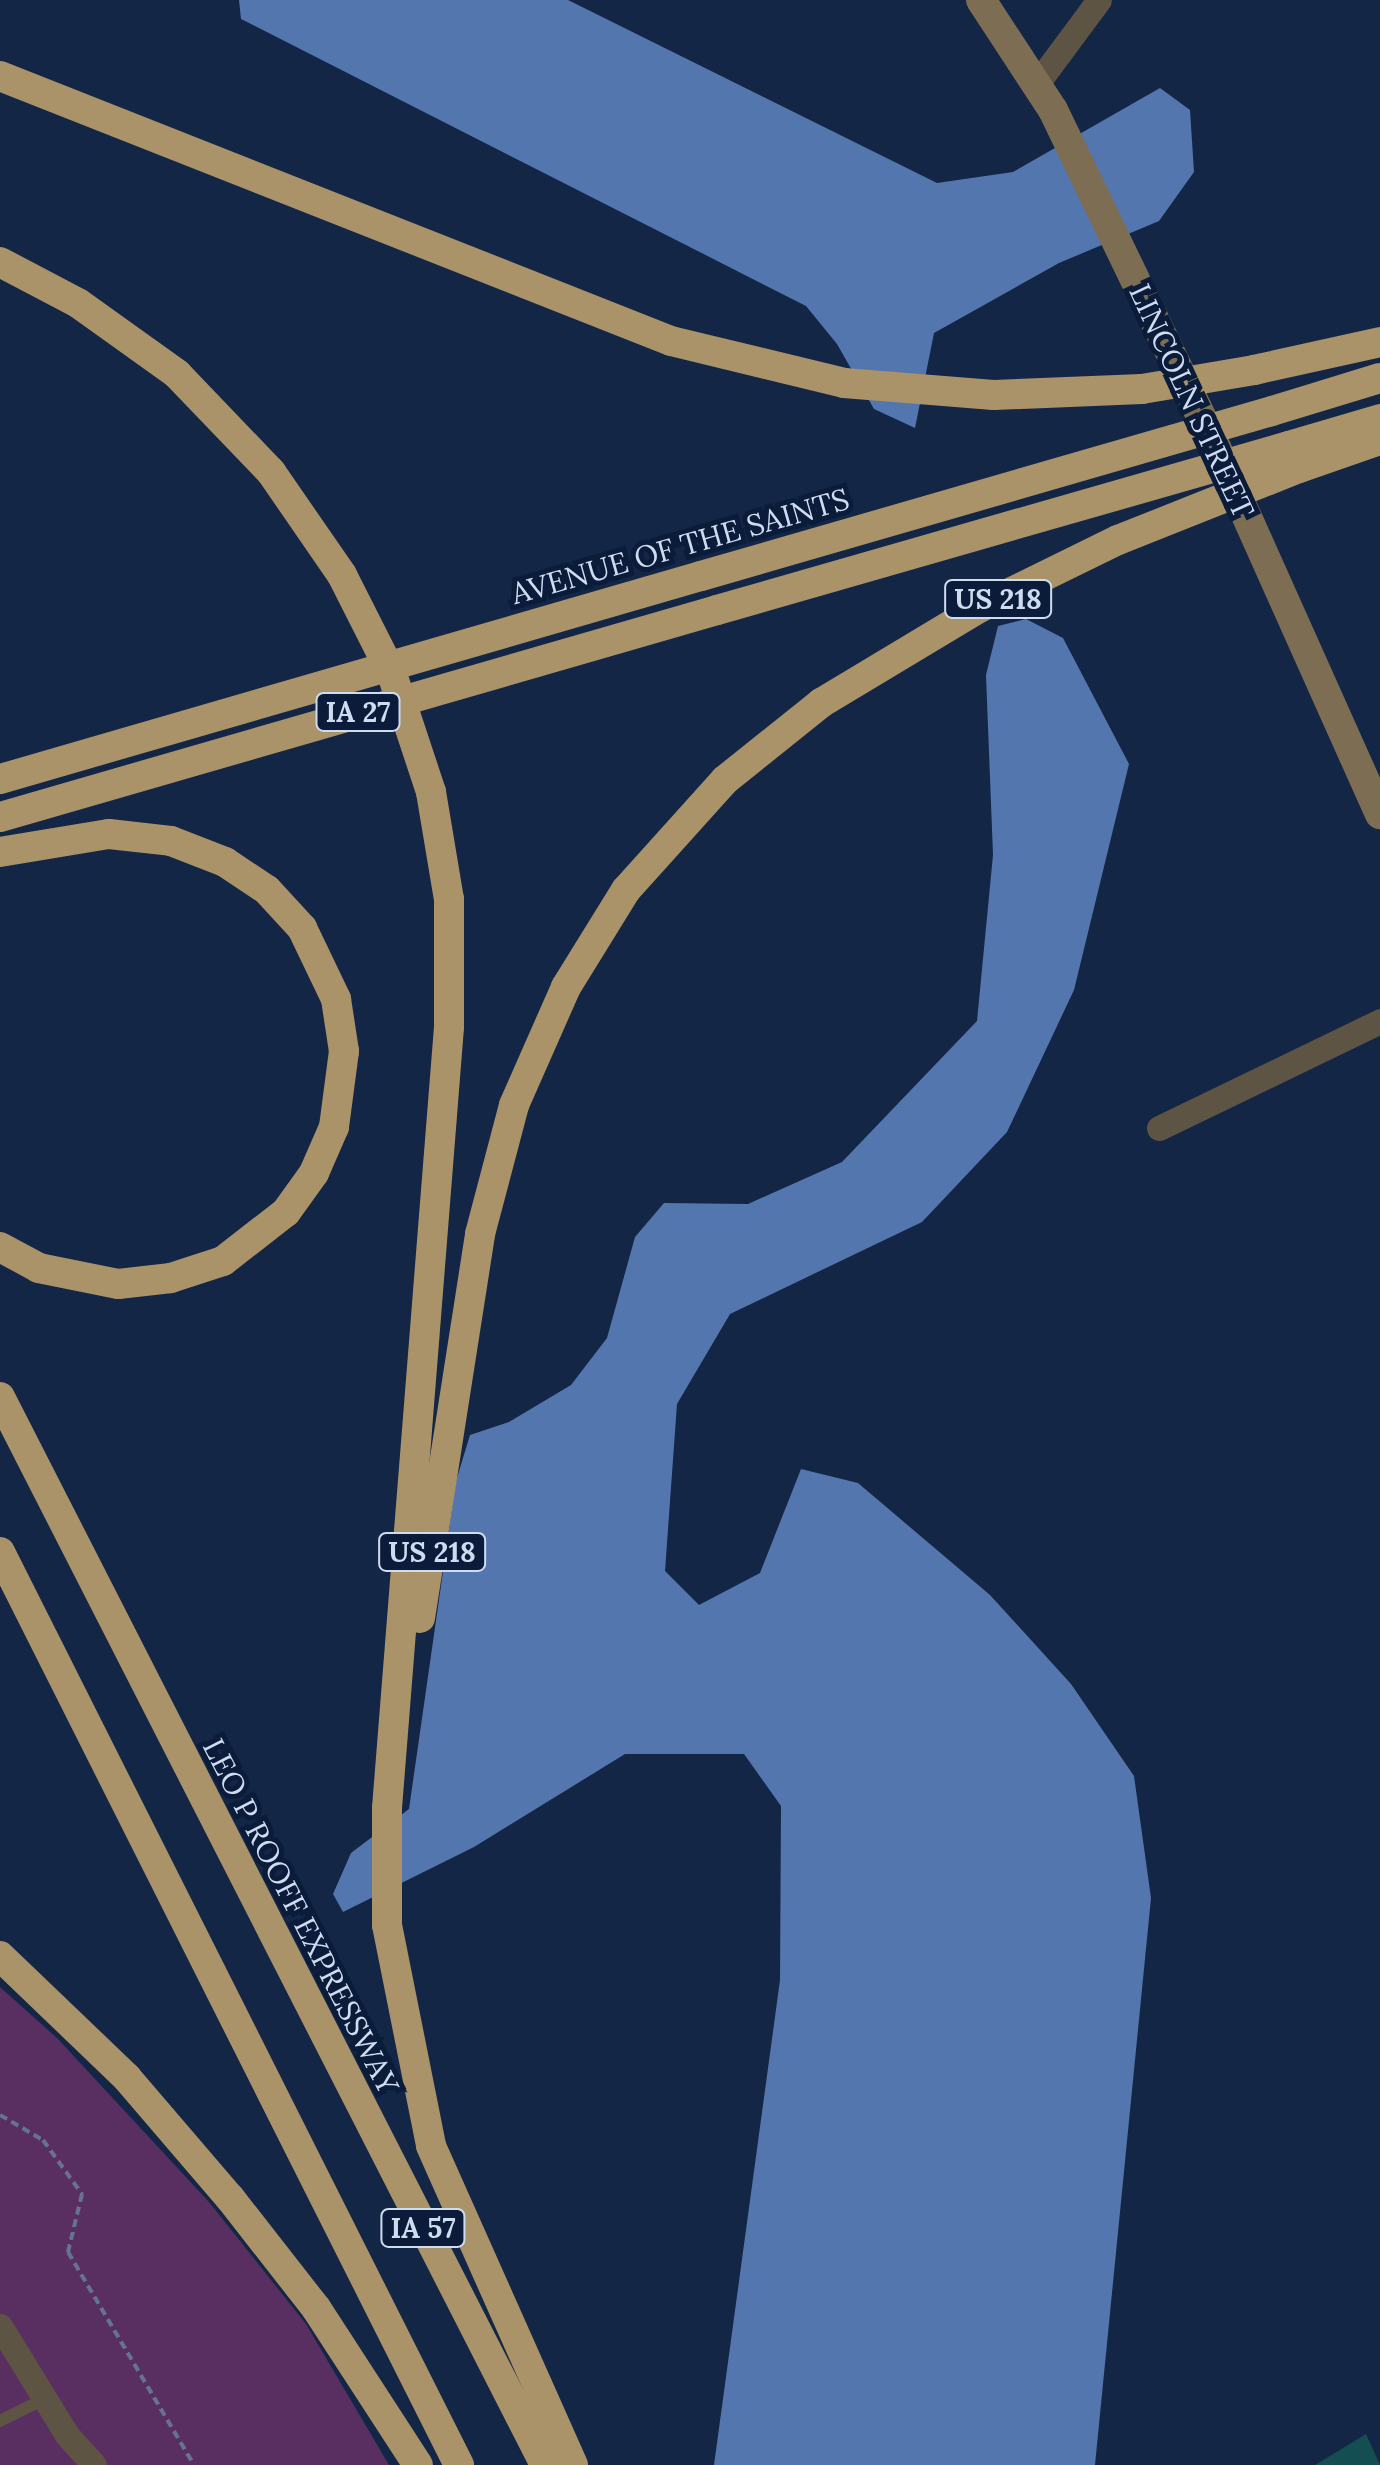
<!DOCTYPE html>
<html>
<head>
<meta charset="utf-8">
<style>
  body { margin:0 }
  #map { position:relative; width:1380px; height:2465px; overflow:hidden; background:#142645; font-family:Lora,serif }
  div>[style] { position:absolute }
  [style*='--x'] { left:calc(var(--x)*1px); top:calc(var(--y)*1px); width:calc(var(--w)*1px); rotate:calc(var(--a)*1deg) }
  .green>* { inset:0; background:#592f61 }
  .water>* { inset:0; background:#5476af }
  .building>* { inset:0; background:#134f52 }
  .path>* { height:4px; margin-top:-2px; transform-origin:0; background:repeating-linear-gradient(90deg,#64748e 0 8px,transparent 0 13px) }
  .lane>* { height:12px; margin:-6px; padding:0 6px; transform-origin:6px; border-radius:6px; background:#5e5444 }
  .street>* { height:25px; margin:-12.5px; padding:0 12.5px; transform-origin:12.5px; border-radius:12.5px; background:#5e5444 }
  .secondary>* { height:30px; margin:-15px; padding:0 15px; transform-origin:15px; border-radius:15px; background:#7d6d53 }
  .highway>* { height:30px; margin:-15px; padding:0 15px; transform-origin:15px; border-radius:15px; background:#aa9269 }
  .highway-bridge>* { height:30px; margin:-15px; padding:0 15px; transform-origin:15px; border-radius:15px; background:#aa9269 }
  span { translate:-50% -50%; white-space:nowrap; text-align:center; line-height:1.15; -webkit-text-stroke:10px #0a1c3a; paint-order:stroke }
  .shield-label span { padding:2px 8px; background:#0a1c3a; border:2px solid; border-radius:8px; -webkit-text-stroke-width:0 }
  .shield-label { font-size:28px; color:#cfdcf0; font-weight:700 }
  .street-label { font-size:30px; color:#cfdcf0 }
</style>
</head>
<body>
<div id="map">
  <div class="green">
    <i style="clip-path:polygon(0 1987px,58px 2039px,209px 2202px,306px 2324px,389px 2465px,0 2465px)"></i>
  </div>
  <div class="water">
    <i style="clip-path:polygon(239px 0,568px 0,937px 183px,1013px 172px,1160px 88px,1190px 110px,1194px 172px,1159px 221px,1059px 263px,934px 333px,915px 428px,874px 409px,837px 344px,806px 306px,241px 19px)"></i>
    <i style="clip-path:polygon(1026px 619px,1063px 638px,1129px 764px,1074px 990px,1007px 1132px,922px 1222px,730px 1314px,677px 1404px,665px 1571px,699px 1605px,760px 1573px,801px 1469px,858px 1483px,990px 1595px,1071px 1684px,1134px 1776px,1151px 1898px,1095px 2465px,714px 2465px,780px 1980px,781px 1806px,744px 1754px,625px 1754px,474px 1847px,343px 1912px,333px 1894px,351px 1853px,409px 1809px,456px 1481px,470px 1435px,509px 1422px,571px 1385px,607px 1338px,635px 1237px,664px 1203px,748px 1204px,842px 1162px,977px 1021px,993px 855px,986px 675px,998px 626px)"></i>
  </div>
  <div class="building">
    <i style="clip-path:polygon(1366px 2434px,1380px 2465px,1315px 2465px)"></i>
  </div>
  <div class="path">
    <i style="--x:0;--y:2115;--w:50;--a:30.2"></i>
    <i style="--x:43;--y:2140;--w:67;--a:54.2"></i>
    <i style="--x:82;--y:2194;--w:60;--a:103.6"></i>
    <i style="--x:68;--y:2252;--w:247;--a:59.4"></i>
  </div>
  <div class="lane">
    <i style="--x:0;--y:2421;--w:49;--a:-26.6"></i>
  </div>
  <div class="street">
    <i style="--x:1038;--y:82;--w:102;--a:-53.4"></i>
    <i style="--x:1159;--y:1128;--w:246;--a:-25.8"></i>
    <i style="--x:0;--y:2326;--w:128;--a:58.4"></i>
    <i style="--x:67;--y:2435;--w:40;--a:48"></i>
  </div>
  <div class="secondary">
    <i style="--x:981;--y:0;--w:131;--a:56.8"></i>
    <i style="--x:1053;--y:110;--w:377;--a:64.2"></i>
    <i style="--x:1217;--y:450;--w:399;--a:65.9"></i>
  </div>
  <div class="highway">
    <i style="--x:0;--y:76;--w:721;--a:21.55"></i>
    <i style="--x:0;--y:262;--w:88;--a:27.7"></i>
    <i style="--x:78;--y:303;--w:122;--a:35.6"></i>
    <i style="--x:177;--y:374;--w:136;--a:46.2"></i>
    <i style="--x:271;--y:472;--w:125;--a:55.4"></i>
    <i style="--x:1254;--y:370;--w:129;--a:-12.5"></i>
    <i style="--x:1272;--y:411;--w:113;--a:-17"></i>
    <i style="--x:1289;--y:446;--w:95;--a:-16.5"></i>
    <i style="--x:1299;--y:468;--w:86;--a:-19.1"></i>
    <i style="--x:0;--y:779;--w:730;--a:-16.15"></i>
    <i style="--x:431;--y:792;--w:109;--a:80.5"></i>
    <i style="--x:449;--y:899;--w:128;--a:90"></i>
    <i style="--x:449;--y:1027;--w:783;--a:94.54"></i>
    <i style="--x:387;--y:1808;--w:117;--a:90"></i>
    <i style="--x:387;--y:1925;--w:225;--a:78.7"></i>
    <i style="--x:431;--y:2146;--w:349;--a:66"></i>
    <i style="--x:0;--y:817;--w:746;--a:-16.1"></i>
    <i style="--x:0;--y:852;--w:110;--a:-9.4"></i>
    <i style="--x:109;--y:834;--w:62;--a:6.4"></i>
    <i style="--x:171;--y:841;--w:58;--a:21.3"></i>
    <i style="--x:225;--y:862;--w:50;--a:33.7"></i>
    <i style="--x:267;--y:890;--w:52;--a:47.4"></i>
    <i style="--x:302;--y:928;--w:79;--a:64.4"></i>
    <i style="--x:336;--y:999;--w:53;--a:81.3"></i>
    <i style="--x:344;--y:1051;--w:77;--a:97.5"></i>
    <i style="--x:334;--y:1127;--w:50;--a:113.5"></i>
    <i style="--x:314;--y:1173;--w:48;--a:125.7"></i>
    <i style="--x:286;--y:1212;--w:80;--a:142.1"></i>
    <i style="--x:223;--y:1261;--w:55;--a:161.9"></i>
    <i style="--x:171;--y:1278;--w:53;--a:173.5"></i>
    <i style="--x:118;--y:1284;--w:81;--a:-168.6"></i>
    <i style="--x:39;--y:1268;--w:44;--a:-151.7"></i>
    <i style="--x:0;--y:1397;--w:1199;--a:62.96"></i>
    <i style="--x:0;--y:1552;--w:1022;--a:63.31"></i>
    <i style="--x:420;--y:1618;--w:389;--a:-81.1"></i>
    <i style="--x:480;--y:1234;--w:133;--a:-75.2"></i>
    <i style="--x:514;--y:1105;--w:129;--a:-66.2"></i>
    <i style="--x:566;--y:987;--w:114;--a:-58.3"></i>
    <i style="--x:626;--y:890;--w:148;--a:-48"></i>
    <i style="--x:0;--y:1956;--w:176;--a:43.8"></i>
    <i style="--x:127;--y:2078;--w:158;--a:49.4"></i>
    <i style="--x:230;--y:2198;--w:140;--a:52"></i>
    <i style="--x:316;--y:2308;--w:187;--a:57"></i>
  </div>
  <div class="highway-bridge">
    <i style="--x:671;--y:341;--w:178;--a:13.6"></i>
    <i style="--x:844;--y:383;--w:150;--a:4.6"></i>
    <i style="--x:994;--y:395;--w:148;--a:-2.3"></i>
    <i style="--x:1142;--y:389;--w:114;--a:-9.6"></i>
    <i style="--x:342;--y:575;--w:111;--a:63.2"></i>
    <i style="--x:392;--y:674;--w:124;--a:71.7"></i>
    <i style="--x:701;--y:576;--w:594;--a:-16.12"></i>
    <i style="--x:717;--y:610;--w:595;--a:-16"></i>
    <i style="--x:725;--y:780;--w:123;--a:-38.7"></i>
    <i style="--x:821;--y:703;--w:184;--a:-31"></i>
    <i style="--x:979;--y:608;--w:155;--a:-26.1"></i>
    <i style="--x:1118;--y:540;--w:195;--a:-21.7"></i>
  </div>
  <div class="shield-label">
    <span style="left:998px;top:599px">US 218</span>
    <span style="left:358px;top:712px">IA 27</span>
    <span style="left:432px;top:1552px">US 218</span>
    <span style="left:423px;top:2228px">IA 57</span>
  </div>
  <div class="street-label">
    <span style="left:1192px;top:401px;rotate:65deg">LINCOLN STREET</span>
    <span style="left:680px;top:546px;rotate:-16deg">AVENUE OF THE SAINTS</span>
    <span style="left:301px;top:1916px;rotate:63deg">LEO P ROOFF EXPRESSWAY</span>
  </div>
</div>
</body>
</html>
